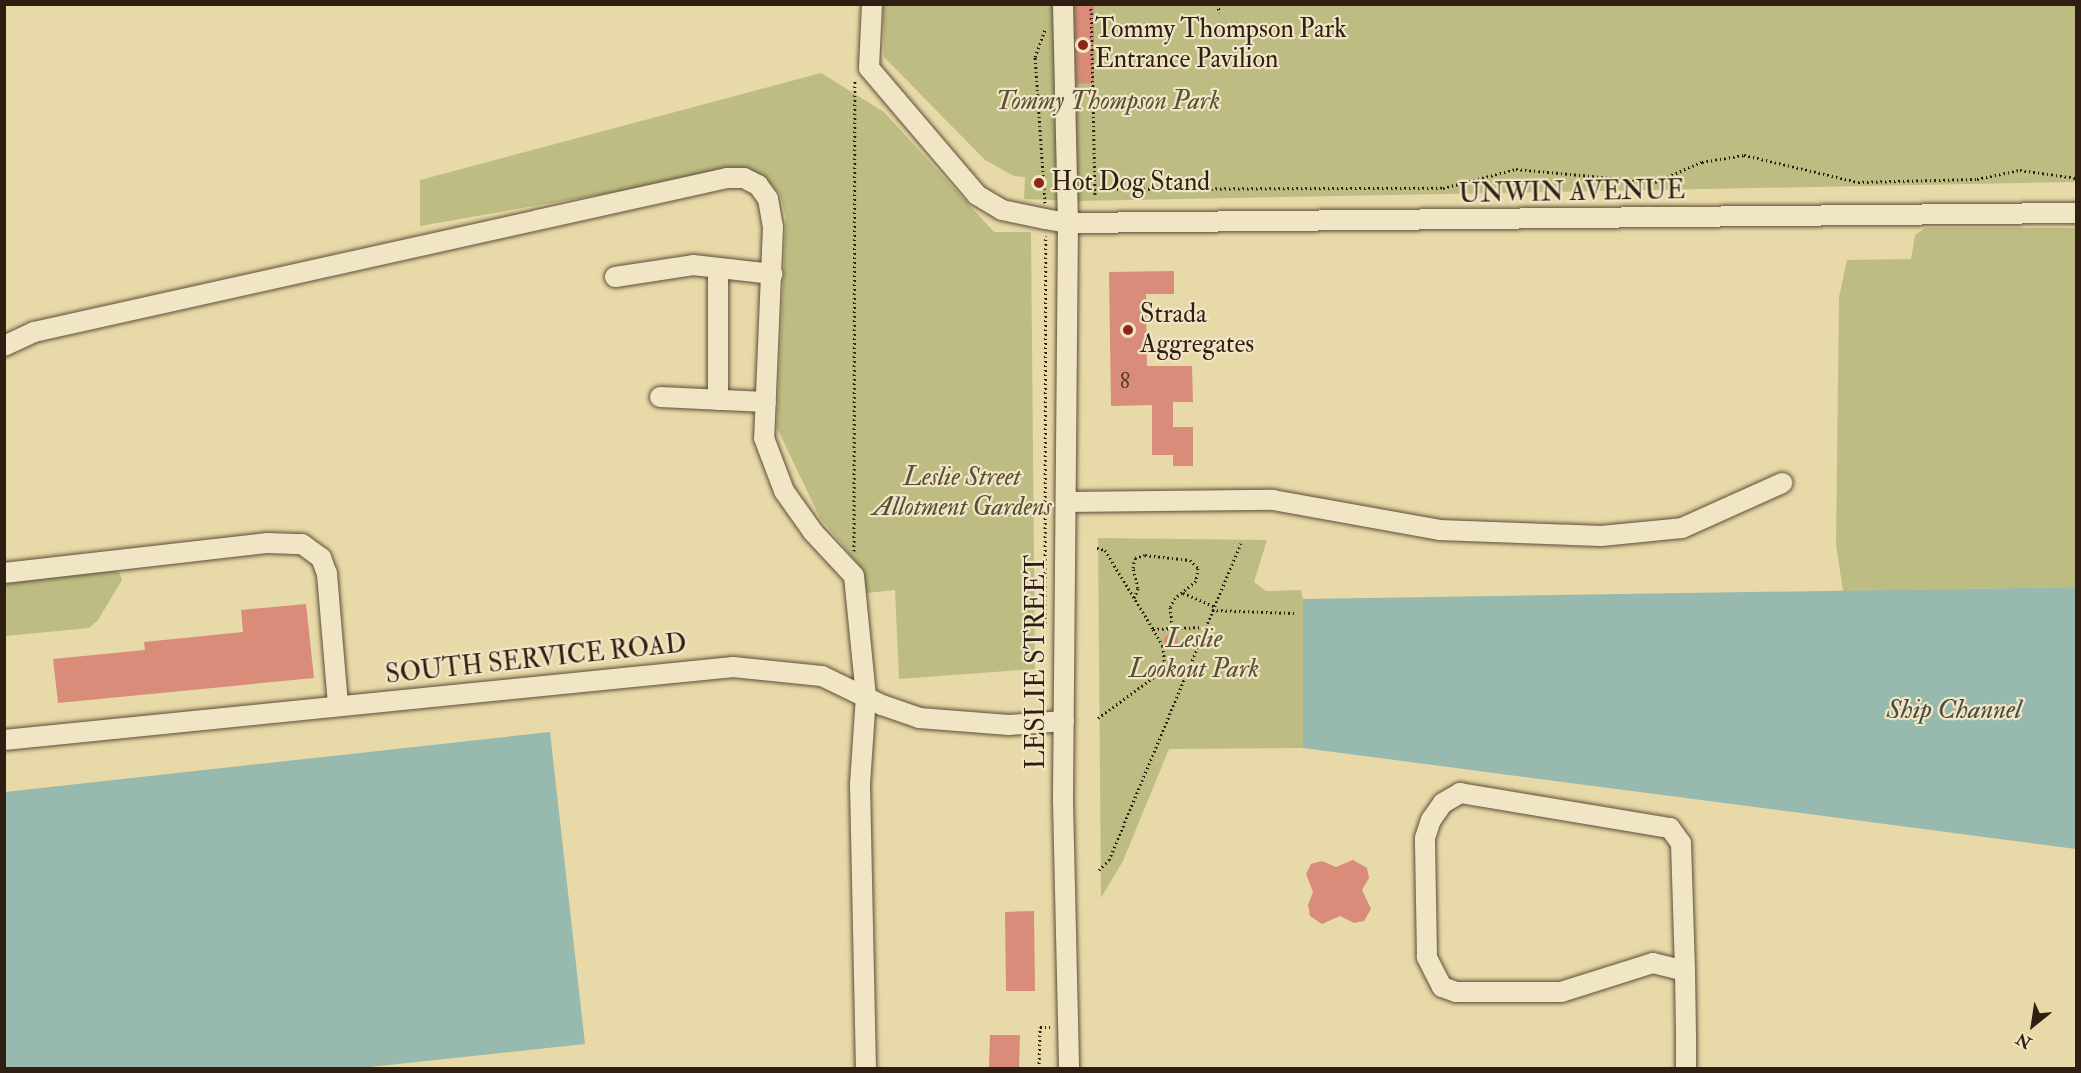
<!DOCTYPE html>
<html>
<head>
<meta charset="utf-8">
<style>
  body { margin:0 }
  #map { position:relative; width:2081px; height:1073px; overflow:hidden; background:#e8d9a8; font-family:"IM FELL Double Pica",serif }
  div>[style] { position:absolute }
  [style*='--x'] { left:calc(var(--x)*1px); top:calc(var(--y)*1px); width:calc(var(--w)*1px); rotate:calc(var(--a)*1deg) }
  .green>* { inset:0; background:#bdbd83 }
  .water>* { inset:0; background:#98b9ad }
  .building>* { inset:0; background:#d88c79 }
  .round { border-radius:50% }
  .path>* { height:3px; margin-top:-1.5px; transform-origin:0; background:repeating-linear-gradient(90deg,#2f1f13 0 1.5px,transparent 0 4.5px) }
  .roads { filter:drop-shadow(0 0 2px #5d4e38) drop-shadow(0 0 2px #5d4e38) }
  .minor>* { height:20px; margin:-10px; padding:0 10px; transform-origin:10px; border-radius:10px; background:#f0e6c6 }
  .path-bridge>* { height:3px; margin-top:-1.5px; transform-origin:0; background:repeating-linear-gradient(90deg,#2f1f13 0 1.5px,transparent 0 4.5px) }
  .dots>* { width:16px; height:16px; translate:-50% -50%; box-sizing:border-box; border:3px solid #f0e6c6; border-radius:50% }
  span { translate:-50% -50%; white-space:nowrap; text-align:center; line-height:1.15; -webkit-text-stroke:4.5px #f0e6c6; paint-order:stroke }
  .number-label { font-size:22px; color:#593a2c }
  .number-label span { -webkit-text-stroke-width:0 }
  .poi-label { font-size:26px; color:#2f1f13 }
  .left { translate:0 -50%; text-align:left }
  .park-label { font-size:26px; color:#5a4e35; font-style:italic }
  .street-label { font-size:26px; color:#2f1f13 }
  .water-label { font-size:27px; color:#4e4d41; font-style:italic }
  .frame { position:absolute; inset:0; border:6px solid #2f1f13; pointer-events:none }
  .north { position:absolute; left:2003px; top:995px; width:60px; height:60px; -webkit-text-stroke:4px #f0e6c6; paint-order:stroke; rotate:210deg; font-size:16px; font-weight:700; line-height:24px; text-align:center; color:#2f1f13 }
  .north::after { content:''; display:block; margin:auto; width:21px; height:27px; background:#2f1f13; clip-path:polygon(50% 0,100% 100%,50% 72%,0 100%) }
</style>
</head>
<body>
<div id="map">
  <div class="green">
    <i style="clip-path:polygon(883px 5px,2076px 5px,2076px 182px,1076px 201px,1024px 199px,1025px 177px,1014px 176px,985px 160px,884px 57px)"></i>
    <i style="clip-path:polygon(821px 73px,884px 112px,994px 232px,1031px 232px,1035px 669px,899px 679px,895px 590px,867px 593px,860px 566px,820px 518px,777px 428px,786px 218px,780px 194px,766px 179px,746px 169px,420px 226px,420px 180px)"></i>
    <i style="clip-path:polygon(1925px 228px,2076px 228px,2076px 587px,1843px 591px,1836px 545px,1839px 297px,1847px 260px,1911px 259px,1915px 235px)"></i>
    <i style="clip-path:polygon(1098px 538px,1267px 540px,1254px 582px,1266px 591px,1301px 590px,1303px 599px,1303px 748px,1169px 749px,1123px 861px,1101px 898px)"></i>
    <i style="clip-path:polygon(111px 571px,119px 572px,122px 580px,98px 620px,89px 628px,5px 636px,4px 582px)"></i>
  </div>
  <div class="water">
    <i style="clip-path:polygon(2076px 587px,2076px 849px,1303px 748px,1303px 599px)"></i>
    <i style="clip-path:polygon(550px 732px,585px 1044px,361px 1068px,5px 1068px,5px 792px)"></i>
  </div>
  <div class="building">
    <i style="clip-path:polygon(1075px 6px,1094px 6px,1094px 83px,1077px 84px)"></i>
    <i style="clip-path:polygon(1174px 271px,1174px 294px,1146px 294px,1147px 366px,1192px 366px,1193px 402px,1173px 402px,1173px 427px,1193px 427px,1193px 466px,1173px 466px,1173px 455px,1152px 455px,1152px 405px,1111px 406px,1109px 272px)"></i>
    <i style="clip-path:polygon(306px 604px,314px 678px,58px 703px,53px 659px,145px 650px,144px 642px,243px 632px,241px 610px)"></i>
    <i class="round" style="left:1164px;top:634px;width:14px;height:14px"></i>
    <i style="clip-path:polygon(1322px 861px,1336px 867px,1353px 860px,1367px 868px,1369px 878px,1362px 890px,1371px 909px,1364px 921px,1354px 923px,1340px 916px,1322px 924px,1310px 916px,1308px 905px,1313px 892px,1306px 874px,1311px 864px)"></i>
    <i style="clip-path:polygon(1034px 911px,1035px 991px,1006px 991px,1005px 912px)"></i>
    <i style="clip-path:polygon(990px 1035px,1020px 1035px,1019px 1068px,989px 1068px)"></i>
  </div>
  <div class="path">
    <i style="--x:1091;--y:4;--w:192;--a:88.8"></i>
    <i style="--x:1217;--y:4;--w:9;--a:72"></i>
    <i style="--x:1085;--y:189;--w:358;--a:-0.2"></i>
    <i style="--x:1443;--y:188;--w:75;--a:-14.6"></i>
    <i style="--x:1516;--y:169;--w:140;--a:5.3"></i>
    <i style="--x:1655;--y:182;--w:51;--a:-23.1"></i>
    <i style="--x:1702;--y:162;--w:43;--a:-9.5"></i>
    <i style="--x:1744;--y:155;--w:117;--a:13.3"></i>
    <i style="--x:1858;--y:182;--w:119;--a:-1.4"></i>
    <i style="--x:1977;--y:179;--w:44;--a:-11.8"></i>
    <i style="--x:2020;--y:170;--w:57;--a:8.1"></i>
    <i style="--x:1045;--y:203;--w:146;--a:-93.9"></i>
    <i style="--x:1035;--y:57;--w:30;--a:-70"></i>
    <i style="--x:1097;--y:548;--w:8;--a:14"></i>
    <i style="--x:1105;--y:550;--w:92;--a:58.7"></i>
    <i style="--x:1153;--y:629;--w:52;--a:-2.2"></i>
    <i style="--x:854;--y:551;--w:471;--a:-89.9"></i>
    <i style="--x:1183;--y:593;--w:34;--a:23"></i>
    <i style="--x:1134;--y:598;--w:11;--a:-68"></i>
    <i style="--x:1138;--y:588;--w:21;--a:-104"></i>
    <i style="--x:1133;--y:568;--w:10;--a:-79"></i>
    <i style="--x:1135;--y:558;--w:10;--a:-17"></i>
    <i style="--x:1145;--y:555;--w:45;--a:6.3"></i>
    <i style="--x:1190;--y:560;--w:11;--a:45"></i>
    <i style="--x:1198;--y:568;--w:13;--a:99"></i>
    <i style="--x:1196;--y:581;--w:27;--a:141"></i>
    <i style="--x:1175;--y:598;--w:10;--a:119"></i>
    <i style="--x:1212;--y:610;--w:83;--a:2.1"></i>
    <i style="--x:1045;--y:623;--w:387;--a:-89.9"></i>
    <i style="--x:1153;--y:629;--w:20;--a:60"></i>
    <i style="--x:1163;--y:646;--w:23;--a:85"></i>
    <i style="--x:1098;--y:718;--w:83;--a:-36.2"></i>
    <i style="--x:1165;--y:669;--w:21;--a:19"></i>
    <i style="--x:1099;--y:870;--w:14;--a:-45"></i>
    <i style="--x:1109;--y:860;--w:343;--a:-67.4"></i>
    <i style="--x:1039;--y:1068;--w:41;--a:-88.6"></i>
    <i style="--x:1040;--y:1027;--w:10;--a:0"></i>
  </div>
  <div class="roads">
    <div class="minor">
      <i style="--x:872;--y:4;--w:64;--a:92.7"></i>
      <i style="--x:869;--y:68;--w:167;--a:49.6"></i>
      <i style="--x:977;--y:195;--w:29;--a:31"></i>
      <i style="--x:1002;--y:210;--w:44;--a:11.8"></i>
      <i style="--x:1045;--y:219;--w:23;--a:10"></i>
      <i style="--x:1068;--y:223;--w:1008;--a:-0.57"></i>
      <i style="--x:1063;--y:4;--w:219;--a:88.7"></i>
      <i style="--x:1068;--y:223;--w:578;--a:90.5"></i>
      <i style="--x:1063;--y:801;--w:267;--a:88.7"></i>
      <i style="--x:615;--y:277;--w:79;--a:-8.7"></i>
      <i style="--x:693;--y:265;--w:80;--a:6.5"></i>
      <i style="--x:4;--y:346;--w:33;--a:-25"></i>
      <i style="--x:34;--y:332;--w:710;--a:-12.53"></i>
      <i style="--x:727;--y:178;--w:17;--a:0"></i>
      <i style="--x:744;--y:178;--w:16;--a:27"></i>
      <i style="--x:758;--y:185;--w:17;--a:54"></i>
      <i style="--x:768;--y:199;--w:28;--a:80"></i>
      <i style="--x:773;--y:227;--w:211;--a:92.4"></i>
      <i style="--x:764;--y:438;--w:57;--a:69.3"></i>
      <i style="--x:784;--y:491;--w:50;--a:54.7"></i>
      <i style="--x:813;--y:532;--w:60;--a:47"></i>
      <i style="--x:854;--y:576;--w:121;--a:84.3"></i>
      <i style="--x:866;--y:696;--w:88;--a:93.9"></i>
      <i style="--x:860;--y:784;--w:284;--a:88.8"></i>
      <i style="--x:660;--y:397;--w:106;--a:2.7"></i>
      <i style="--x:718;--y:400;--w:131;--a:-90"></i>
      <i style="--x:1066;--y:502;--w:207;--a:-0.6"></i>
      <i style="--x:1273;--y:500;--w:169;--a:10.2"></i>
      <i style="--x:1439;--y:530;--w:162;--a:2.1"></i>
      <i style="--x:1601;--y:536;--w:81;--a:-5.6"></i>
      <i style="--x:1682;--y:528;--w:110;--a:-24.2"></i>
      <i style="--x:4;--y:573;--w:266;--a:-6.5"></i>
      <i style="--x:268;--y:543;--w:34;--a:2"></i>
      <i style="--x:302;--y:544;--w:24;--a:36"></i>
      <i style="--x:321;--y:558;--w:17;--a:69"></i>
      <i style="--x:327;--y:574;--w:132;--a:85.2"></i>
      <i style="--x:4;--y:740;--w:733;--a:-5.72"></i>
      <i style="--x:733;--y:667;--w:89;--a:5.8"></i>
      <i style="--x:822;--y:676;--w:67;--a:25.8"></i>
      <i style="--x:882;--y:705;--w:39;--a:19"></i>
      <i style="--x:919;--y:718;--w:90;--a:4.4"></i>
      <i style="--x:1009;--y:725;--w:55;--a:-4.2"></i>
      <i style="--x:1685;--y:971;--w:33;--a:-166"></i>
      <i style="--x:1653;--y:963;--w:96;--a:162.5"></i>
      <i style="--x:1561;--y:992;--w:105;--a:180"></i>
      <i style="--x:1456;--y:992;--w:15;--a:-160"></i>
      <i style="--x:1442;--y:987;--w:34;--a:-117"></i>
      <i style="--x:1427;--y:957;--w:119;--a:-91"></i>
      <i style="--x:1425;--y:838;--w:19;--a:-72"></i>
      <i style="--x:1431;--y:820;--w:21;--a:-55"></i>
      <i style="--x:1443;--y:803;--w:20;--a:-30"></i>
      <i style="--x:1460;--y:793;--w:213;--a:9.5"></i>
      <i style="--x:1670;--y:828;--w:19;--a:54"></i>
      <i style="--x:1681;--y:843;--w:128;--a:88.2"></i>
      <i style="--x:1685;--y:971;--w:66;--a:89.1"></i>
      <i style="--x:1686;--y:1037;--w:31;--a:90"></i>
    </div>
  </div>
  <div class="path-bridge">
    <i style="--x:1170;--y:607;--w:27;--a:84"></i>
  </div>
  <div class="dots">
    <i style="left:1083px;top:45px;background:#8f2418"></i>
    <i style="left:1039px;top:183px;background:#8f2418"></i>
    <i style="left:1128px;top:330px;background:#8f2418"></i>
  </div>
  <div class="number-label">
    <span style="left:1125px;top:382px">8</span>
  </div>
  <div class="poi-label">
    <span class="left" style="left:1095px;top:45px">Tommy Thompson Park<br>Entrance Pavilion</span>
    <span class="left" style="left:1051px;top:183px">Hot Dog Stand</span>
    <span class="left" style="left:1140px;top:330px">Strada<br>Aggregates</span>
  </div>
  <div class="park-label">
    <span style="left:1108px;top:102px">Tommy Thompson Park</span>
    <span style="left:962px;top:493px">Leslie Street<br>Allotment Gardens</span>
    <span style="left:1194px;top:655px">Leslie<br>Lookout Park</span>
  </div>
  <div class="street-label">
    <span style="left:1572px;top:193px;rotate:-1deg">UNWIN AVENUE</span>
    <span style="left:536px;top:660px;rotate:-6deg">SOUTH SERVICE ROAD</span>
    <span style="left:1037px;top:662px;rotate:-90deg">LESLIE STREET</span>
  </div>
  <div class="water-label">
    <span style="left:1954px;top:710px">Ship Channel</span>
  </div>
  <div class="frame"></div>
  <div class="north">N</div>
</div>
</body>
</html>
